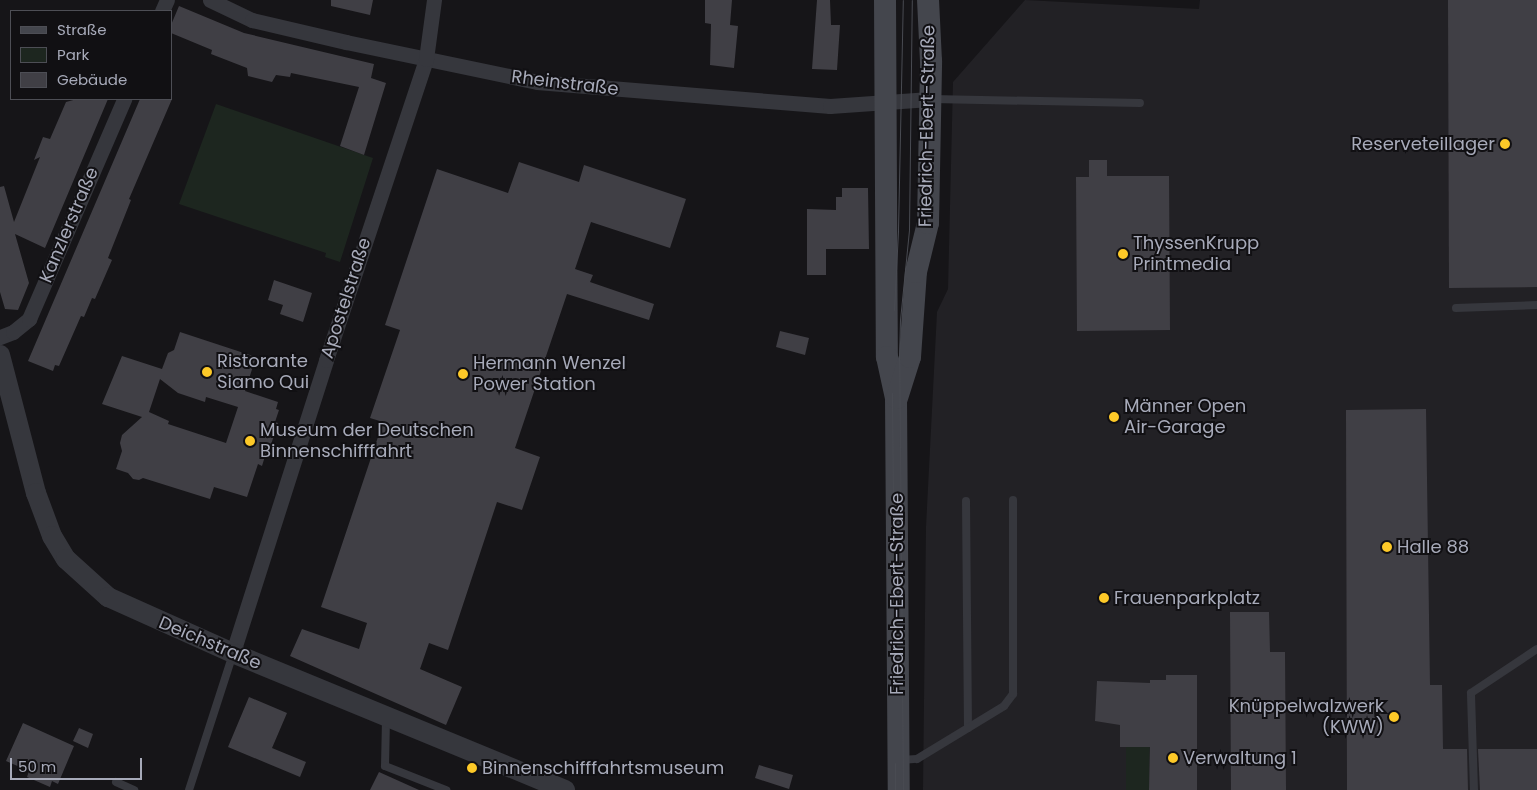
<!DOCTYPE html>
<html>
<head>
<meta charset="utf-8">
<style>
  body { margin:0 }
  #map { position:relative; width:1537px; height:790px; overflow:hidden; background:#161518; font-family:Poppins,sans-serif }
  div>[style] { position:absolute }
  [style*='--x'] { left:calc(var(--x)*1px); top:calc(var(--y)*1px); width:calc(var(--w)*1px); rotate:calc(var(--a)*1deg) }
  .built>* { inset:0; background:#222125 }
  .green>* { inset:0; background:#1d261f }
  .building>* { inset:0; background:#403f45 }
  .service>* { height:8px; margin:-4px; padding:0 4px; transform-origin:4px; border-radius:4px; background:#36373d }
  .minor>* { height:15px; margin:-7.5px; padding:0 7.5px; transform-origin:7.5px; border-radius:7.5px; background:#36373d }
  .tertiary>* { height:20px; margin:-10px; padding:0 10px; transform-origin:10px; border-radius:10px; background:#36373d }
  .secondary>* { height:22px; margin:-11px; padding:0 11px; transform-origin:11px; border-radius:11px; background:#44464d }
  .tram>* { height:1px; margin:-0.5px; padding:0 0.5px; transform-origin:0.5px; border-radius:0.5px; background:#494b52 }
  .dots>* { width:14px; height:14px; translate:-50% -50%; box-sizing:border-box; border:2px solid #111013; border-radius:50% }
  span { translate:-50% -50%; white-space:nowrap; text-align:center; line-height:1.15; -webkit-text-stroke:4px #111013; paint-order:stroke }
  .street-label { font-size:18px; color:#a7aab9 }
  .poi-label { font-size:18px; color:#a7aab9 }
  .right { translate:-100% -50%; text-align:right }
  .left { translate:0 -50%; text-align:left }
  .legend { position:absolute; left:10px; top:10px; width:162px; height:90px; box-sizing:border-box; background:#111013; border:1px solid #4d4e55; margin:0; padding:6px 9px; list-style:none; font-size:15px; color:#a7aab9 }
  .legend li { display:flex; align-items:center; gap:10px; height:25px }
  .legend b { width:25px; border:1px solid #4d4e55 }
  .scale { position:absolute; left:10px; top:758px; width:132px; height:22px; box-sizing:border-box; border:2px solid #a7aab9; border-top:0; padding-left:6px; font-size:15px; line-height:18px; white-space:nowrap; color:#a7aab9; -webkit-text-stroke:4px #111013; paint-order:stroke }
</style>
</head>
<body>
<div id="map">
  <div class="built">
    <i style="clip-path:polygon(1025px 0,1199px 9px,1200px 0,1537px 0,1537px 790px,923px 790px,926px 527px,937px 312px,948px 289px,953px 82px)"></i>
  </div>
  <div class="green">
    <i style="clip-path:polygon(216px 104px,373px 158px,340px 262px,325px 257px,326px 253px,179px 204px)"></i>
    <i style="clip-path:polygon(1136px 719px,1150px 719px,1149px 790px,1126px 790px,1126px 747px,1136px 747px)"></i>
  </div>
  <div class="building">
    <i style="clip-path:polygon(331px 0,373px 0,370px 15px,331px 6px)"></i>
    <i style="clip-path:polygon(705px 0,732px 0,730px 25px,738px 26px,734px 68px,710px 65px,711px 24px,705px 23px)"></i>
    <i style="clip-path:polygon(817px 0,830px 0,831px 25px,840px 25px,837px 70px,812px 69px)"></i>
    <i style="clip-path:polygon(1448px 0,1537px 0,1537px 287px,1449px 288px)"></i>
    <i style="clip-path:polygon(179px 6px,244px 33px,374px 64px,371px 78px,386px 83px,364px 155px,340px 146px,359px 87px,291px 73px,290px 77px,276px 75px,272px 82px,248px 76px,247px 68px,211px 54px,212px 50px,171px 33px,171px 25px)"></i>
    <i style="clip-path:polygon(77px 99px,108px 99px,45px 248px,15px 234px,29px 283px,18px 310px,5px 309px,0 292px,0 187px,4px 186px,14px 222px,40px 157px,34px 160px,43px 137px,50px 139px,66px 102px)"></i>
    <i style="clip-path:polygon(140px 99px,172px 99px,129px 199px,131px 200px,108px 258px,112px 260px,95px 299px,92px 298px,84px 317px,81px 316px,59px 366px,55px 365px,53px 371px,28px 361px)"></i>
    <i style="clip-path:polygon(1089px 160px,1107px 160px,1107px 176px,1169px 176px,1170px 330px,1077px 331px,1076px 177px,1089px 177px)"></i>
    <i style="clip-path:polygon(519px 162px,579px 182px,584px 165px,686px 199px,670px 248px,591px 222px,575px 269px,593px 275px,590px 282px,654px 304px,649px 320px,567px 294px,515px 448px,540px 457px,522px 510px,497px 502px,448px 650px,429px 643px,420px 669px,462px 687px,446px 725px,290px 656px,302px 629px,359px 649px,367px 623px,321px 607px,383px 422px,370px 418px,400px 330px,385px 325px,437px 169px,508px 193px)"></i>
    <i style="clip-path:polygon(842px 188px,868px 188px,869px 249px,826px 249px,826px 275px,807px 275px,807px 209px,836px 210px,836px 197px,842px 197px)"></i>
    <i style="clip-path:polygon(274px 280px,312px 293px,303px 322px,280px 314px,283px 305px,268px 300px)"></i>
    <i style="clip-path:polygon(780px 331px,809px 338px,805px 355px,776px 347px)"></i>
    <i style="clip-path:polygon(evenodd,180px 332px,256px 357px,245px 391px,278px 402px,276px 409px,279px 410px,275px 422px,278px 423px,268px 454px,266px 453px,262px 466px,258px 464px,247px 497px,214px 487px,210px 499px,143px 478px,139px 480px,133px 479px,128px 473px,116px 469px,122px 451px,120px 443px,122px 435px,142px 417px,102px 404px,122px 356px,162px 369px,168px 353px,174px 350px,180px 332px,160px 379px,178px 393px,205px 402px,206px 397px,238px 407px,226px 443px,168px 424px,169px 421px,149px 412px,160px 379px)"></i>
    <i style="clip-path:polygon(1426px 409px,1430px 685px,1442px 685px,1443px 749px,1467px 749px,1468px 790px,1347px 790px,1346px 410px)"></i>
    <i style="clip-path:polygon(1230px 612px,1269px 612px,1270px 652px,1285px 652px,1286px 790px,1231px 790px)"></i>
    <i style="clip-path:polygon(1166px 675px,1197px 675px,1197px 790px,1149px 790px,1150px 747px,1120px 747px,1120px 725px,1095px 721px,1097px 681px,1150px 683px,1150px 680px,1166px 680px)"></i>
    <i style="clip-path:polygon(249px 697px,287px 713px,272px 748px,306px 762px,300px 777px,228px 747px)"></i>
    <i style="clip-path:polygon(23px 723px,74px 746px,58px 784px,52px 781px,50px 787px,27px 777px,29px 771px,6px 761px)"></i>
    <i style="clip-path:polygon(79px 728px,93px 734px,88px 748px,73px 741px)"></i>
    <i style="clip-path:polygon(1478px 749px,1537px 749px,1537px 790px,1480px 790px)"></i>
    <i style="clip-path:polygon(759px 765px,793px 775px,789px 789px,755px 778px)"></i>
    <i style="clip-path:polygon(379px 772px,419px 790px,370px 790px)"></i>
  </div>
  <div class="service">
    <i style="--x:932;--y:99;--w:208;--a:1.1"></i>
    <i style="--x:1456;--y:308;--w:81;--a:-2.1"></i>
    <i style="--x:966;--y:501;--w:227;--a:89.5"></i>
    <i style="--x:386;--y:719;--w:47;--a:91.2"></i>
    <i style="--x:385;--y:766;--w:66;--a:21.5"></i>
    <i style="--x:901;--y:760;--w:16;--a:-4"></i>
    <i style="--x:917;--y:759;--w:102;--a:-31.3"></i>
    <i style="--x:1004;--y:706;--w:15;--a:-53"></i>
    <i style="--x:1013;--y:694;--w:194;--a:-90"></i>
    <i style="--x:116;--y:782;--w:20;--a:24"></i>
    <i style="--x:189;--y:790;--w:143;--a:-72.1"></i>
    <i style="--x:1474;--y:790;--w:97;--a:-91.8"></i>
    <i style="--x:1471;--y:693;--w:79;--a:-33.7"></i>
  </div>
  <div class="minor">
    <i style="--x:210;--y:0;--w:47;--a:25.5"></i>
    <i style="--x:252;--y:20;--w:97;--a:13.2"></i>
    <i style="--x:346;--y:42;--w:195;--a:11.8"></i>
    <i style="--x:537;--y:82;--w:294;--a:4.7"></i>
    <i style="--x:830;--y:106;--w:100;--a:-4"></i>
    <i style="--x:162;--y:11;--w:12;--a:-66"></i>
    <i style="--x:0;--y:337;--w:14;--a:-21"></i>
    <i style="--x:13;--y:332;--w:21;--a:-39"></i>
    <i style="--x:29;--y:319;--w:240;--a:-66.6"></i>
    <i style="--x:233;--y:652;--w:306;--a:-72.3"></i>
    <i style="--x:326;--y:360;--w:317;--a:-71.6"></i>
    <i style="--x:426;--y:59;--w:60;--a:-82.3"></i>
  </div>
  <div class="tertiary">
    <i style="--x:0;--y:355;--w:143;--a:75.4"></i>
    <i style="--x:36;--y:493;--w:46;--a:69.6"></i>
    <i style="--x:52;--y:536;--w:27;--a:59"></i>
    <i style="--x:66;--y:559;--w:57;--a:42.1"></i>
    <i style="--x:108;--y:597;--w:139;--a:24.2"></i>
    <i style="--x:235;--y:654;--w:357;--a:22.4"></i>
  </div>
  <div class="secondary">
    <i style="--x:885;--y:0;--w:357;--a:89.7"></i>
    <i style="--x:887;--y:357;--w:42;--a:77.6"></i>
    <i style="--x:896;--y:398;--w:392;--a:89.6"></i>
    <i style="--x:897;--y:398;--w:43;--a:-72.4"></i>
    <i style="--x:910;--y:357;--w:85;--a:-86"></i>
    <i style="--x:916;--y:272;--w:50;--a:-76.2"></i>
    <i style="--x:928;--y:223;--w:162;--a:-88.9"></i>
    <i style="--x:931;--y:61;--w:61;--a:-92.8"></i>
  </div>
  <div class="tram">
    <i style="--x:894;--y:310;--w:80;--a:-87.1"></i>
    <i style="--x:898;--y:230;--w:230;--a:-88.8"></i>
    <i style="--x:892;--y:393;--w:247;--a:89.5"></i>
    <i style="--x:895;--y:763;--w:27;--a:90"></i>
    <i style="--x:903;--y:790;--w:430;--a:-90.5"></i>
    <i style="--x:899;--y:360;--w:40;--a:-88.6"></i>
    <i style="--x:900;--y:320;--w:90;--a:-84.3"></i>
    <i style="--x:909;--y:230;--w:230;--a:-89.3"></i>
  </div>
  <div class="dots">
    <i style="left:1505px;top:144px;background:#fdc928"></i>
    <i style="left:1123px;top:254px;background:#fdc928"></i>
    <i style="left:207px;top:372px;background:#fdc928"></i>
    <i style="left:463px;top:374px;background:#fdc928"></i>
    <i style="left:1114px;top:417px;background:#fdc928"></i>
    <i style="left:250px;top:441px;background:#fdc928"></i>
    <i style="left:1387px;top:547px;background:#fdc928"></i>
    <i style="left:1104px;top:598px;background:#fdc928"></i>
    <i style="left:1394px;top:717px;background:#fdc928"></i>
    <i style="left:1173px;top:758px;background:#fdc928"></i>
    <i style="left:472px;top:768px;background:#fdc928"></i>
  </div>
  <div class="street-label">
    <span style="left:565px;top:83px;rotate:7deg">Rheinstraße</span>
    <span style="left:927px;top:126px;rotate:-89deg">Friedrich-Ebert-Straße</span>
    <span style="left:69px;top:225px;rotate:-67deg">Kanzlerstraße</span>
    <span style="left:346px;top:298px;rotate:-72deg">Apostelstraße</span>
    <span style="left:897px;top:594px;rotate:-90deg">Friedrich-Ebert-Straße</span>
    <span style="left:210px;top:643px;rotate:23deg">Deichstraße</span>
  </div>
  <div class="poi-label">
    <span class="right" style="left:1495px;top:144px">Reserveteillager</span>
    <span class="left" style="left:1133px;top:254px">ThyssenKrupp<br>Printmedia</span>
    <span class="left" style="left:217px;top:372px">Ristorante<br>Siamo Qui</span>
    <span class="left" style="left:473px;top:374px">Hermann Wenzel<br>Power Station</span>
    <span class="left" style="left:1124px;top:417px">Männer Open<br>Air-Garage</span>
    <span class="left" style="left:260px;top:441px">Museum der Deutschen<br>Binnenschifffahrt</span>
    <span class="left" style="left:1397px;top:547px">Halle 88</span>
    <span class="left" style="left:1114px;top:598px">Frauenparkplatz</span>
    <span class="right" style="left:1384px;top:717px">Knüppelwalzwerk<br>(KWW)</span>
    <span class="left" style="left:1183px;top:758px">Verwaltung 1</span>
    <span class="left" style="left:482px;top:768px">Binnenschifffahrtsmuseum</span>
  </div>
  <ul class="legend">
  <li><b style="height:6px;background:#44464d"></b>Straße</li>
  <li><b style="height:14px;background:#1d261f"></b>Park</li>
  <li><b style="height:14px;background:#403f45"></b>Gebäude</li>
  </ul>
  <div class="scale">50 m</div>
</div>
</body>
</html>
